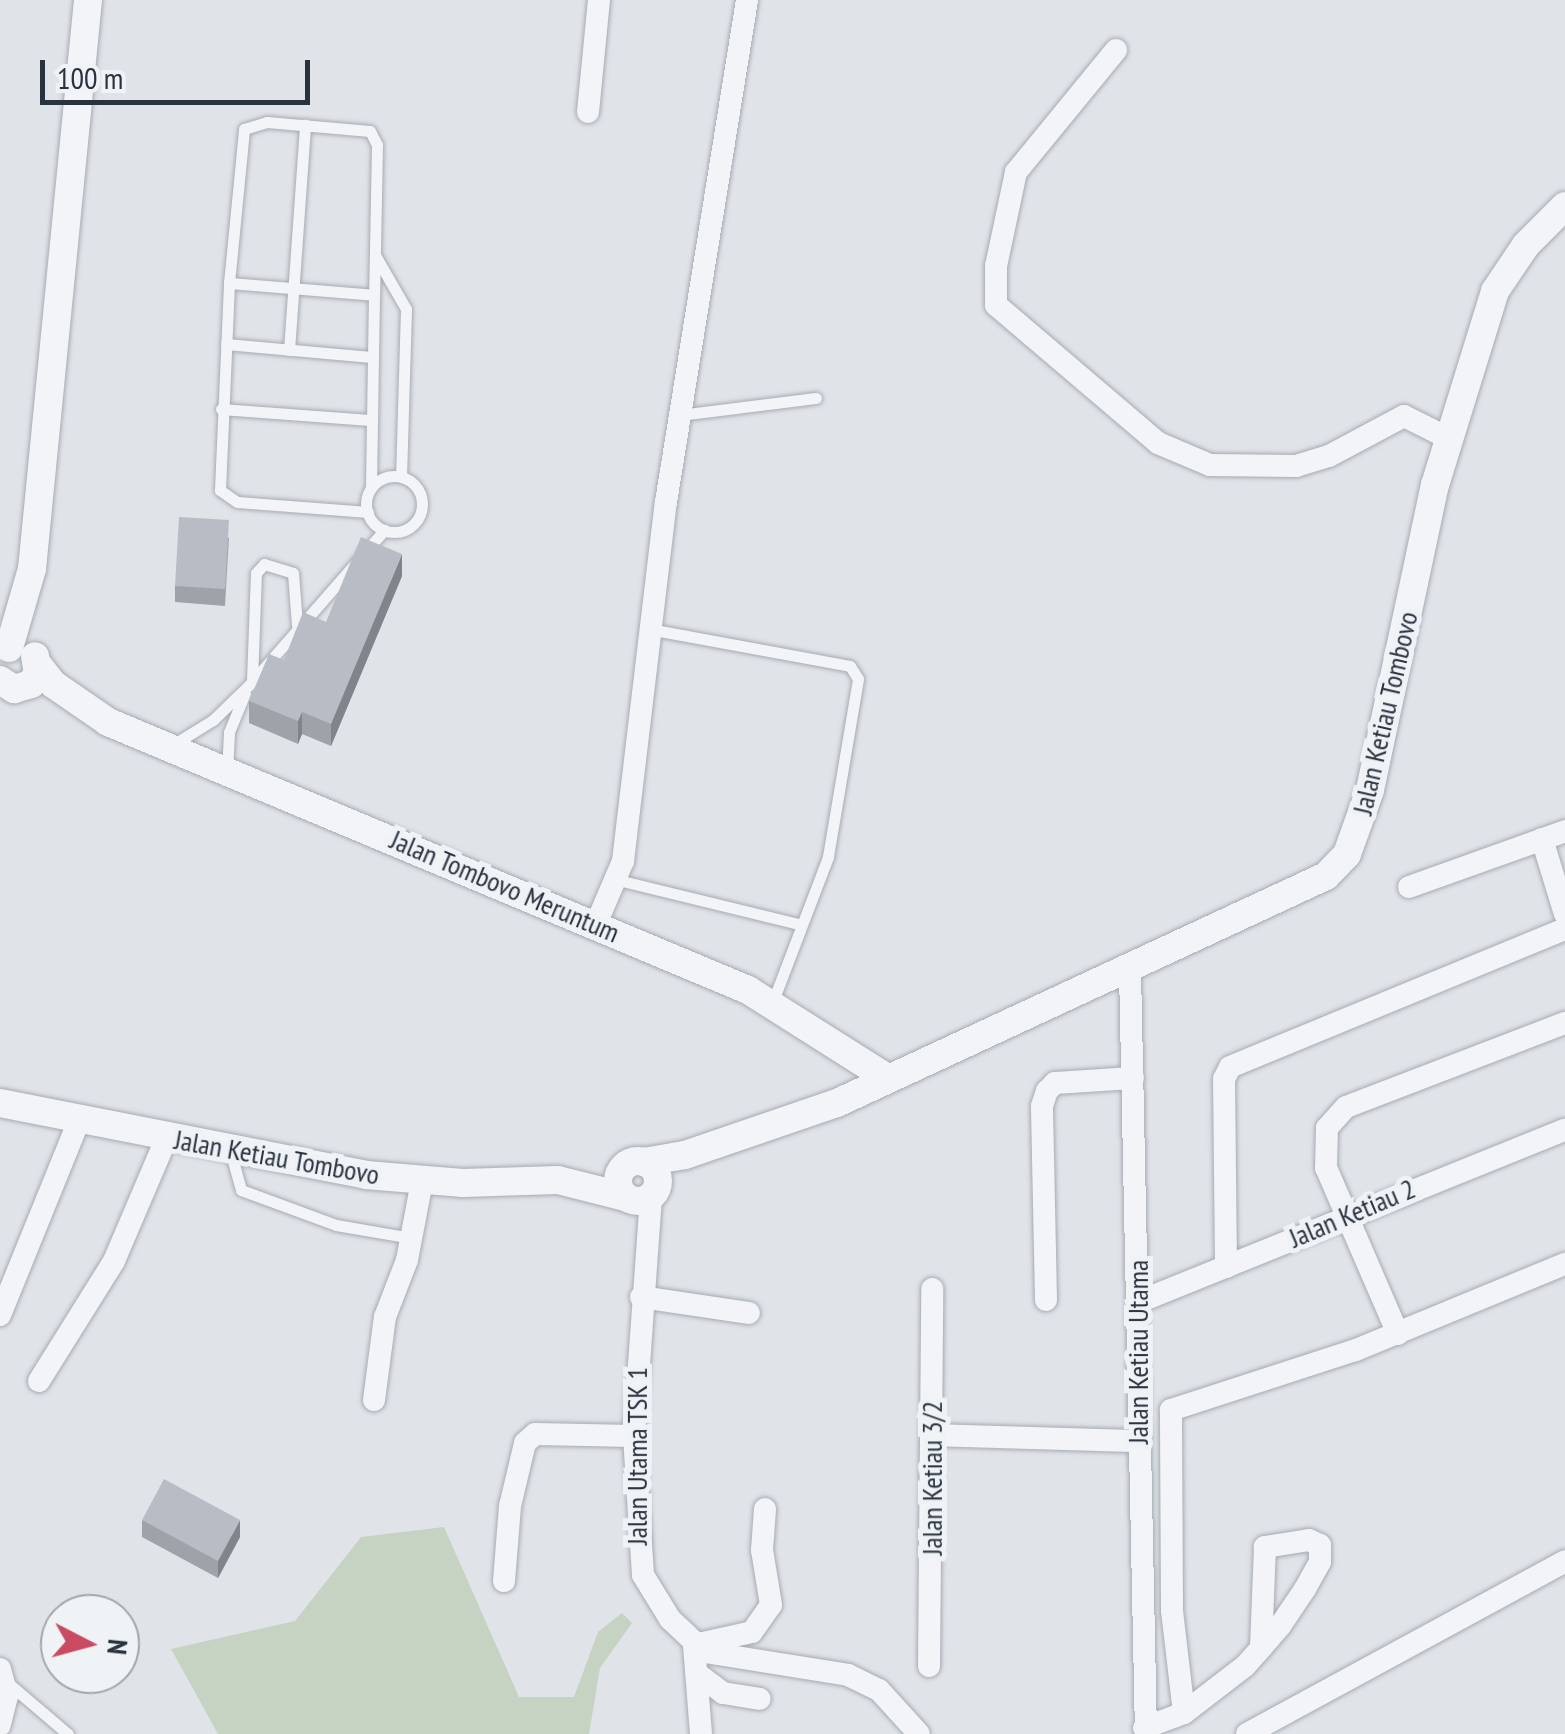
<!DOCTYPE html>
<html>
<head>
<meta charset="utf-8">
<style>
  body { margin:0 }
  #map { position:relative; width:1565px; height:1734px; overflow:hidden; background:#e0e4e9; font-family:"PT Sans Narrow",sans-serif }
  div>[style] { position:absolute }
  [style*='--x'] { left:calc(var(--x)*1px); top:calc(var(--y)*1px); width:calc(var(--w)*1px); rotate:calc(var(--a)*1deg) }
  .green>* { inset:0; background:#c6d2c2 }
  .roads { filter:drop-shadow(0 0 2px #a5abb3) drop-shadow(0 0 2px #a5abb3) }
  .service>* { height:11px; margin:-5.5px; padding:0 5.5px; transform-origin:5.5px; border-radius:5.5px; background:#f3f4f7 }
  .service>.ring { margin:-5.5px; padding:0; box-sizing:content-box; background:none; border:11px solid #f3f4f7; border-radius:50% }
  .minor>* { height:22px; margin:-11px; padding:0 11px; transform-origin:11px; border-radius:11px; background:#f3f4f7 }
  .tertiary>* { height:28px; margin:-14px; padding:0 14px; transform-origin:14px; border-radius:14px; background:#f3f4f7 }
  .tertiary>.ring { margin:-14px; padding:0; box-sizing:content-box; background:none; border:28px solid #f3f4f7; border-radius:50% }
  .wall>* { inset:0; background:#9ea3a9 }
  .shaded-wall>* { inset:0; background:#81848a }
  .building>* { inset:0; background:#b8bdc5 }
  span { translate:-50% -50%; white-space:nowrap; text-align:center; line-height:1.15; -webkit-text-stroke:10px #f0f3f6; paint-order:stroke }
  .street-label { font-size:28px; color:#29323f }
  .north { position:absolute; left:40px; top:1594px; width:100px; height:100px; box-sizing:border-box; background:#f0f3f6; border:2px solid #a0a6ad; border-radius:50%; rotate:96deg; font-size:28px; font-weight:700; line-height:40px; text-align:center; color:#29323f }
  .north::after { content:''; display:block; margin:auto; width:35px; height:45px; background:#c94a61; clip-path:polygon(50% 0,100% 100%,50% 72%,0 100%) }
  .scale { position:absolute; left:40px; top:60px; width:270px; height:45px; box-sizing:border-box; border:5px solid #29323f; border-top:0; padding-left:12px; font-size:30px; line-height:35px; white-space:nowrap; color:#29323f; -webkit-text-stroke:8px #f0f3f6; paint-order:stroke }
</style>
</head>
<body>
<div id="map">
  <div class="green">
    <i style="clip-path:polygon(444px 1527px,519px 1697px,574px 1697px,598px 1632px,622px 1613px,632px 1623px,600px 1668px,589px 1734px,218px 1734px,171px 1649px,295px 1621px,361px 1537px)"></i>
  </div>
  <div class="roads">
    <div class="service">
      <i style="--x:375;--y:255;--w:62;--a:60.1"></i>
      <i style="--x:406;--y:309;--w:167;--a:91.7"></i>
      <i style="--x:229;--y:283;--w:155;--a:-84.4"></i>
      <i style="--x:244;--y:129;--w:24;--a:-17"></i>
      <i style="--x:267;--y:122;--w:103;--a:5"></i>
      <i style="--x:370;--y:131;--w:16;--a:63"></i>
      <i style="--x:377;--y:145;--w:150;--a:91.1"></i>
      <i style="--x:226;--y:344;--w:146;--a:5.1"></i>
      <i style="--x:289;--y:350;--w:226;--a:-85.9"></i>
      <i style="--x:221;--y:409;--w:149;--a:4.2"></i>
      <i style="--x:679;--y:415;--w:138;--a:-7.1"></i>
      <i class="ring" style="left:366px;top:476px;width:45px;height:45px"></i>
      <i style="--x:368;--y:512;--w:131;--a:-175.6"></i>
      <i style="--x:237;--y:502;--w:21;--a:-145"></i>
      <i style="--x:220;--y:490;--w:207;--a:-87.5"></i>
      <i style="--x:229;--y:283;--w:145;--a:4.7"></i>
      <i style="--x:374;--y:295;--w:193;--a:90.9"></i>
      <i style="--x:649;--y:629;--w:204;--a:10.4"></i>
      <i style="--x:850;--y:666;--w:15;--a:58"></i>
      <i style="--x:858;--y:679;--w:181;--a:99.6"></i>
      <i style="--x:828;--y:857;--w:157;--a:110.9"></i>
      <i style="--x:252;--y:681;--w:108;--a:-87.9"></i>
      <i style="--x:256;--y:573;--w:12;--a:-48"></i>
      <i style="--x:264;--y:564;--w:30;--a:17"></i>
      <i style="--x:293;--y:573;--w:52;--a:85.6"></i>
      <i style="--x:171;--y:746;--w:49;--a:-31.8"></i>
      <i style="--x:213;--y:720;--w:50;--a:-44.2"></i>
      <i style="--x:249;--y:685;--w:206;--a:-48.9"></i>
      <i style="--x:227;--y:771;--w:39;--a:-87"></i>
      <i style="--x:229;--y:732;--w:42;--a:-67.7"></i>
      <i style="--x:618;--y:880;--w:189;--a:13.7"></i>
      <i style="--x:230;--y:1150;--w:41;--a:74.6"></i>
      <i style="--x:241;--y:1190;--w:101;--a:20.2"></i>
      <i style="--x:336;--y:1225;--w:76;--a:9.8"></i>
      <i style="--x:8;--y:1683;--w:79;--a:40.4"></i>
    </div>
    <div class="minor">
      <i style="--x:1116;--y:50;--w:158;--a:129.3"></i>
      <i style="--x:1016;--y:172;--w:96;--a:102"></i>
      <i style="--x:996;--y:266;--w:39;--a:90"></i>
      <i style="--x:996;--y:305;--w:213;--a:40.4"></i>
      <i style="--x:1158;--y:443;--w:56;--a:22.9"></i>
      <i style="--x:1210;--y:465;--w:86;--a:0.7"></i>
      <i style="--x:1296;--y:466;--w:34;--a:-17"></i>
      <i style="--x:1329;--y:456;--w:85;--a:-28.1"></i>
      <i style="--x:1404;--y:416;--w:49;--a:26.6"></i>
      <i style="--x:588;--y:112;--w:113;--a:-84.4"></i>
      <i style="--x:1542;--y:839;--w:78;--a:73"></i>
      <i style="--x:1409;--y:887;--w:166;--a:-19.7"></i>
      <i style="--x:596;--y:924;--w:69;--a:-66.8"></i>
      <i style="--x:623;--y:861;--w:362;--a:-83.2"></i>
      <i style="--x:666;--y:502;--w:508;--a:-80.83"></i>
      <i style="--x:1130;--y:970;--w:764;--a:88.8"></i>
      <i style="--x:651;--y:1197;--w:240;--a:94.1"></i>
      <i style="--x:634;--y:1436;--w:139;--a:86.3"></i>
      <i style="--x:643;--y:1575;--w:52;--a:58.5"></i>
      <i style="--x:670;--y:1619;--w:48;--a:43.3"></i>
      <i style="--x:705;--y:1652;--w:145;--a:9.1"></i>
      <i style="--x:848;--y:1675;--w:34;--a:26"></i>
      <i style="--x:879;--y:1690;--w:59;--a:47.7"></i>
      <i style="--x:1226;--y:1267;--w:188;--a:-90.6"></i>
      <i style="--x:1224;--y:1079;--w:13;--a:-63"></i>
      <i style="--x:1230;--y:1067;--w:362;--a:-22.4"></i>
      <i style="--x:641;--y:1297;--w:109;--a:8.4"></i>
      <i style="--x:1046;--y:1300;--w:194;--a:-91.2"></i>
      <i style="--x:1042;--y:1106;--w:16;--a:-72"></i>
      <i style="--x:1047;--y:1091;--w:11;--a:-45"></i>
      <i style="--x:1055;--y:1083;--w:78;--a:-3.7"></i>
      <i style="--x:1141;--y:1301;--w:457;--a:-22"></i>
      <i style="--x:0;--y:1315;--w:207;--a:-67.9"></i>
      <i style="--x:1398;--y:1334;--w:181;--a:-113.4"></i>
      <i style="--x:1326;--y:1168;--w:40;--a:-88.6"></i>
      <i style="--x:1327;--y:1128;--w:28;--a:-48"></i>
      <i style="--x:1346;--y:1107;--w:235;--a:-21"></i>
      <i style="--x:39;--y:1381;--w:142;--a:-58"></i>
      <i style="--x:114;--y:1261;--w:135;--a:-66.9"></i>
      <i style="--x:374;--y:1400;--w:84;--a:-82.5"></i>
      <i style="--x:385;--y:1317;--w:61;--a:-68.9"></i>
      <i style="--x:407;--y:1260;--w:80;--a:-79.2"></i>
      <i style="--x:933;--y:1435;--w:206;--a:1.7"></i>
      <i style="--x:504;--y:1581;--w:75;--a:-85.4"></i>
      <i style="--x:510;--y:1506;--w:65;--a:-76.6"></i>
      <i style="--x:525;--y:1443;--w:13;--a:-42"></i>
      <i style="--x:535;--y:1434;--w:99;--a:1.2"></i>
      <i style="--x:929;--y:1666;--w:377;--a:-89.5"></i>
      <i style="--x:0;--y:1669;--w:28;--a:75"></i>
      <i style="--x:7;--y:1696;--w:30;--a:104"></i>
      <i style="--x:699;--y:1675;--w:30;--a:37"></i>
      <i style="--x:723;--y:1693;--w:37;--a:9"></i>
      <i style="--x:1184;--y:1713;--w:103;--a:-96.7"></i>
      <i style="--x:1172;--y:1611;--w:201;--a:-90.3"></i>
      <i style="--x:1171;--y:1410;--w:194;--a:-18"></i>
      <i style="--x:1356;--y:1350;--w:226;--a:-22.4"></i>
      <i style="--x:1144;--y:1728;--w:43;--a:-20.6"></i>
      <i style="--x:1184;--y:1713;--w:77;--a:-37.6"></i>
      <i style="--x:1245;--y:1666;--w:24;--a:-48"></i>
      <i style="--x:1261;--y:1648;--w:29;--a:-49"></i>
      <i style="--x:1280;--y:1626;--w:45;--a:-56"></i>
      <i style="--x:1305;--y:1589;--w:31;--a:-61"></i>
      <i style="--x:1320;--y:1562;--w:17;--a:-90"></i>
      <i style="--x:1320;--y:1545;--w:12;--a:-156"></i>
      <i style="--x:1309;--y:1540;--w:45;--a:171"></i>
      <i style="--x:1265;--y:1547;--w:101;--a:92.3"></i>
      <i style="--x:701;--y:1734;--w:89;--a:-94.5"></i>
      <i style="--x:694;--y:1645;--w:59;--a:-12.6"></i>
      <i style="--x:752;--y:1632;--w:33;--a:-55"></i>
      <i style="--x:771;--y:1605;--w:56;--a:-99.3"></i>
      <i style="--x:762;--y:1550;--w:41;--a:-85.8"></i>
      <i style="--x:1247;--y:1734;--w:362;--a:-28.5"></i>
    </div>
    <div class="tertiary">
      <i style="--x:9;--y:648;--w:82;--a:-73.8"></i>
      <i style="--x:32;--y:569;--w:572;--a:-84.38"></i>
      <i style="--x:39;--y:666;--w:23;--a:52"></i>
      <i style="--x:53;--y:684;--w:67;--a:34.6"></i>
      <i style="--x:108;--y:722;--w:694;--a:22.72"></i>
      <i style="--x:748;--y:990;--w:165;--a:32.3"></i>
      <i style="--x:0;--y:680;--w:17;--a:33"></i>
      <i style="--x:14;--y:689;--w:18;--a:-16"></i>
      <i style="--x:31;--y:684;--w:13;--a:-58"></i>
      <i style="--x:38;--y:673;--w:17;--a:-100"></i>
      <i style="--x:0;--y:1103;--w:373;--a:11.1"></i>
      <i style="--x:366;--y:1175;--w:97;--a:4.7"></i>
      <i style="--x:463;--y:1183;--w:95;--a:-1.8"></i>
      <i style="--x:558;--y:1180;--w:69;--a:14.2"></i>
      <i class="ring" style="left:618px;top:1161px;width:12px;height:12px"></i>
      <i style="--x:644;--y:1162;--w:42;--a:-9.7"></i>
      <i style="--x:685;--y:1155;--w:161;--a:-18.9"></i>
      <i style="--x:837;--y:1103;--w:539;--a:-24.9"></i>
      <i style="--x:1326;--y:876;--w:30;--a:-46"></i>
      <i style="--x:1347;--y:854;--w:68;--a:-70.2"></i>
      <i style="--x:1370;--y:790;--w:312;--a:-78"></i>
      <i style="--x:1435;--y:485;--w:203;--a:-72.8"></i>
      <i style="--x:1495;--y:291;--w:55;--a:-56"></i>
      <i style="--x:1526;--y:245;--w:55;--a:-45"></i>
    </div>
  </div>
  <div class="wall">
    <i style="clip-path:polygon(229px 537px,225px 606px,175px 602px,175px 586px)"></i>
    <i style="clip-path:polygon(402px 576px,331px 746px,302px 734px,298px 744px,249px 723px,249px 701px,284px 660px,326px 622px)"></i>
    <i style="clip-path:polygon(142px 1520px,240px 1537px,218px 1578px,142px 1537px)"></i>
  </div>
  <div class="shaded-wall">
    <i style="clip-path:polygon(402px 554px,402px 576px,331px 746px,331px 724px)"></i>
    <i style="clip-path:polygon(302px 712px,302px 734px,298px 744px,298px 721px)"></i>
    <i style="clip-path:polygon(240px 1520px,240px 1537px,218px 1578px,218px 1561px)"></i>
  </div>
  <div class="building">
    <i style="clip-path:polygon(179px 517px,229px 520px,225px 589px,175px 586px)"></i>
    <i style="clip-path:polygon(361px 537px,402px 554px,331px 724px,302px 712px,298px 721px,249px 701px,269px 654px,284px 660px,303px 612px,326px 622px)"></i>
    <i style="clip-path:polygon(164px 1479px,240px 1520px,218px 1561px,142px 1520px)"></i>
  </div>
  <div class="street-label">
    <span style="left:1385px;top:713px;rotate:-77deg">Jalan Ketiau Tombovo</span>
    <span style="left:505px;top:886px;rotate:23deg">Jalan Tombovo Meruntum</span>
    <span style="left:277px;top:1157px;rotate:10deg">Jalan Ketiau Tombovo</span>
    <span style="left:1352px;top:1213px;rotate:-23deg">Jalan Ketiau 2</span>
    <span style="left:1138px;top:1352px;rotate:-90deg">Jalan Ketiau Utama</span>
    <span style="left:637px;top:1456px;rotate:-90deg">Jalan Utama TSK 1</span>
    <span style="left:932px;top:1478px;rotate:-90deg">Jalan Ketiau 3/2</span>
  </div>
  <div class="north">N</div>
  <div class="scale">100 m</div>
</div>
</body>
</html>
